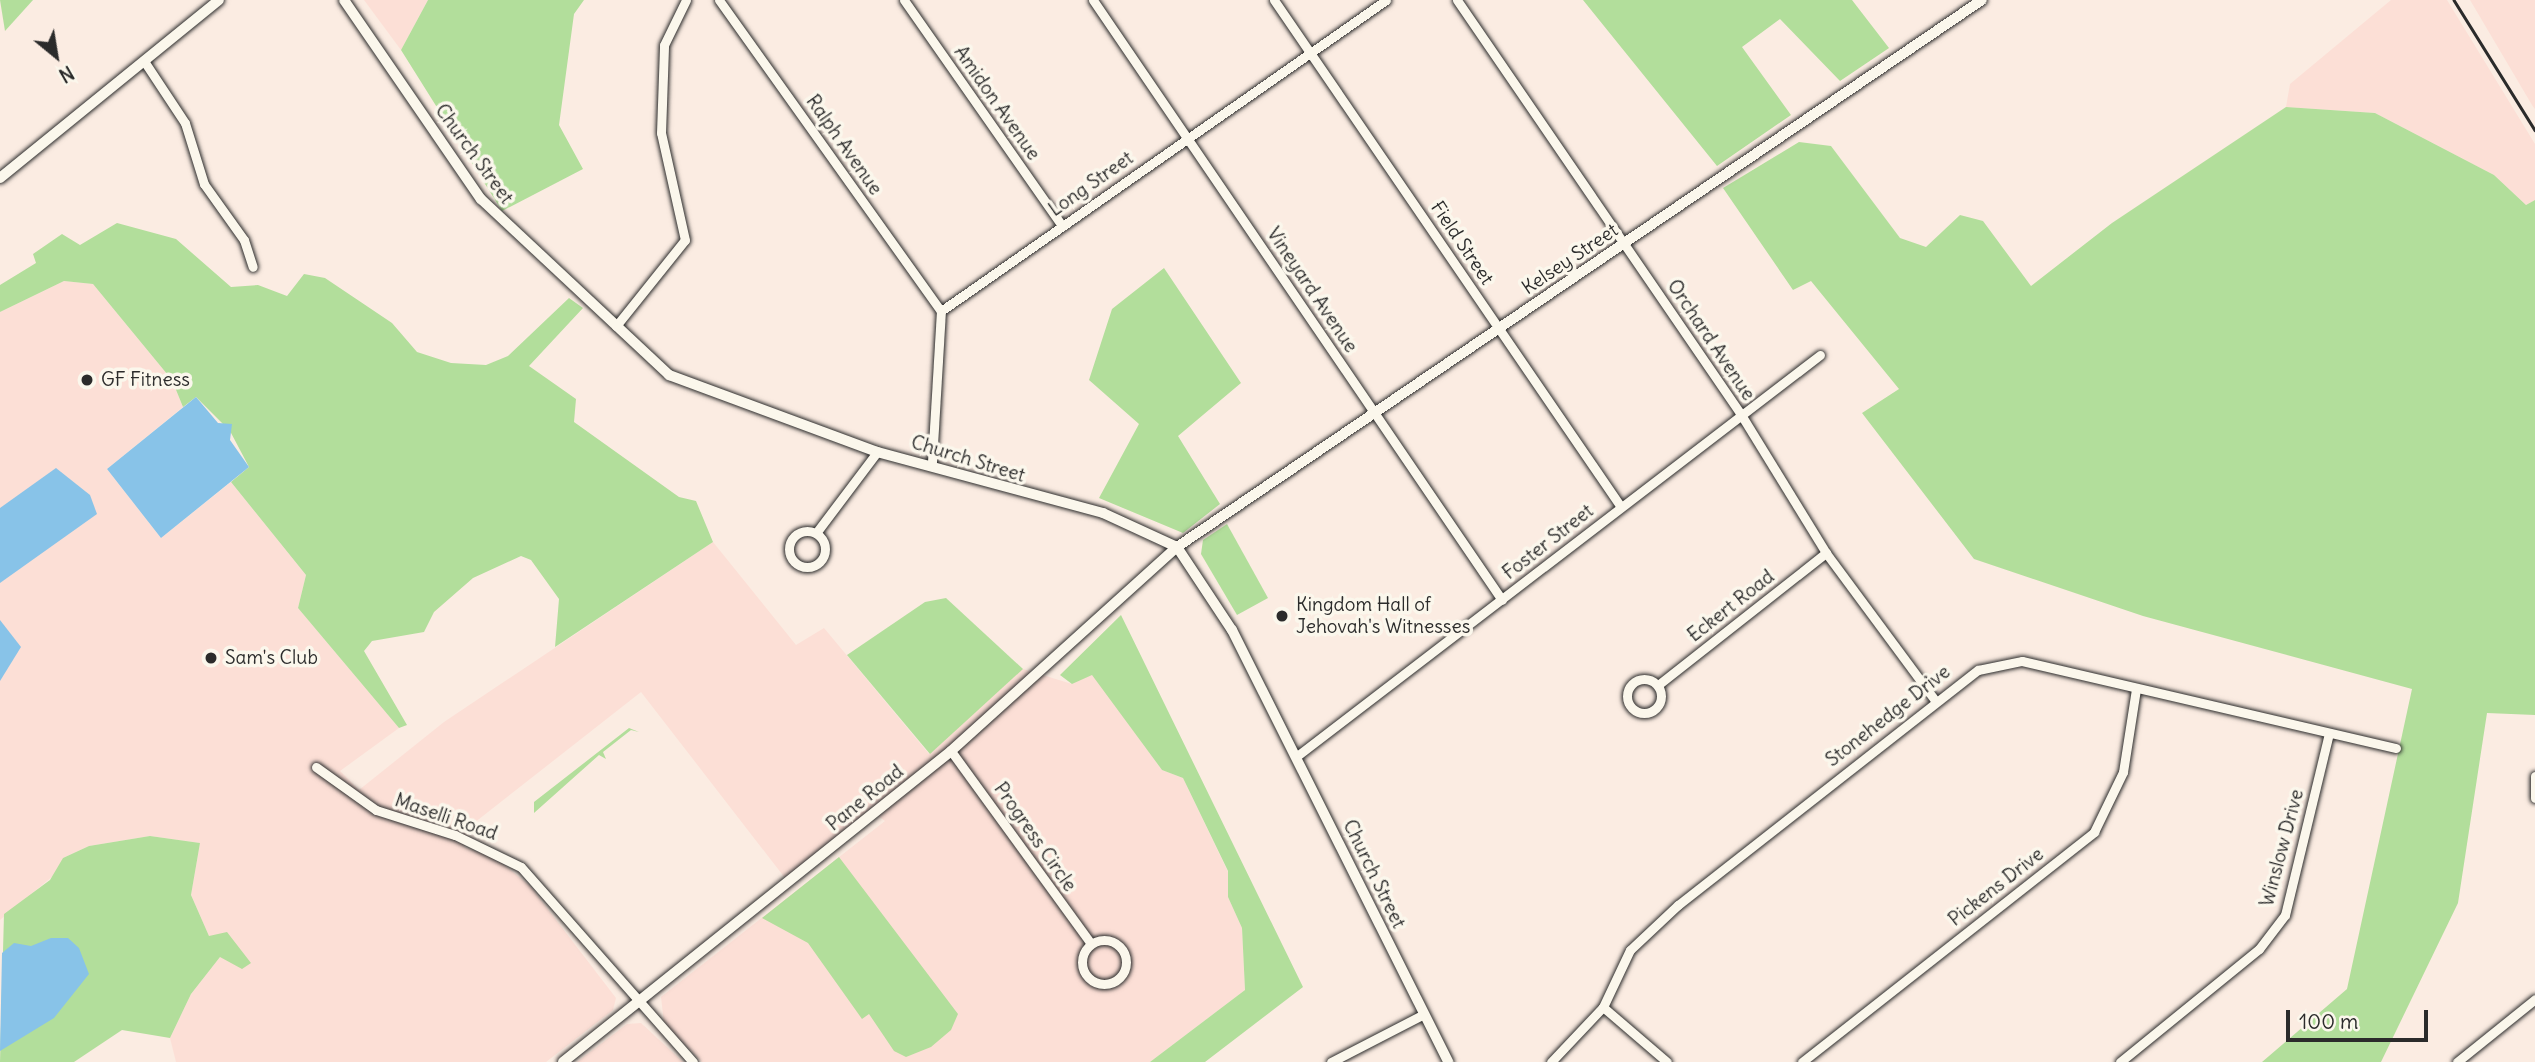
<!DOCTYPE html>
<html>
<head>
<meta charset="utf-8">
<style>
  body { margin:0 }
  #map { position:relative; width:2535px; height:1062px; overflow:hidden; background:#fbece2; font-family:Delius,sans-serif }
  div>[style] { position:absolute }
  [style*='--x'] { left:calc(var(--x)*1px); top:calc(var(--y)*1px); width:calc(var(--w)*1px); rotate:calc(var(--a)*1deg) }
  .built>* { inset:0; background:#fcdfd6 }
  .green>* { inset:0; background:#b2de9b }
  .water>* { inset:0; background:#88c3e8 }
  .roads { filter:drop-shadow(0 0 2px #2b2b2b) drop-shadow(0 0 2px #2b2b2b) }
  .minor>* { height:9px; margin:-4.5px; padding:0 4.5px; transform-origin:4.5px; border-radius:4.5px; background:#fbf7ec }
  .minor>.ring { margin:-4.5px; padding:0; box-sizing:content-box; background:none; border:9px solid #fbf7ec; border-radius:50% }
  .tertiary>* { height:10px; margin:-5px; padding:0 5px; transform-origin:5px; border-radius:5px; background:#fbf7ec }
  .rail>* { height:2.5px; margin:-1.25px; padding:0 1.25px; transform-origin:1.25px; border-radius:1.25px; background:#2b2b2b }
  .dots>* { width:19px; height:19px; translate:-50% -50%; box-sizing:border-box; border:4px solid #fbf7ec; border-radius:50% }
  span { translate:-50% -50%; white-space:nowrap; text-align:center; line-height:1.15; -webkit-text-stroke:7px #fbf7ec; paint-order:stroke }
  .street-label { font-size:19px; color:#2b2b2b }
  .poi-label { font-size:19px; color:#2b2b2b }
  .left { translate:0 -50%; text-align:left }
  .north { position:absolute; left:21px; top:21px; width:70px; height:70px; -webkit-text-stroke:5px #fbf7ec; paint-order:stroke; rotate:150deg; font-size:19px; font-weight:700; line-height:28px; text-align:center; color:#2b2b2b }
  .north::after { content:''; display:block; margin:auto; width:24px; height:32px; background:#2b2b2b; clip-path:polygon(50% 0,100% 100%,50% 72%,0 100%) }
  .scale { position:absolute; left:2286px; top:1010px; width:142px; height:32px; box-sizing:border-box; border:4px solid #2b2b2b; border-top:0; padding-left:9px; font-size:21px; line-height:24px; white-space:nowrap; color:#2b2b2b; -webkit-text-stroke:5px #fbf7ec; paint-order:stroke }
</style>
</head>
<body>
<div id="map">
  <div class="built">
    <i style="clip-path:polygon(364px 0,428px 0,401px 50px)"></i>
    <i style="clip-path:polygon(2391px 0,2447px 0,2535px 144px,2535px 200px,2526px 205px,2494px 175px,2375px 113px,2286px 107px,2290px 84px)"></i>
    <i style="clip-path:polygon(2470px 0,2535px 0,2535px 109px,2532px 105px)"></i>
    <i style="clip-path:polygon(64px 281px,93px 284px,172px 380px,183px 407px,107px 469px,161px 538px,231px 482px,306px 575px,298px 608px,399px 728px,340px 771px,359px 790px,444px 722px,713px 542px,796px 645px,824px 628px,929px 754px,1023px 669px,1072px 684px,1092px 674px,1162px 770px,1183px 778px,1228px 872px,1228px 897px,1242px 928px,1245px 990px,1150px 1062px,702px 1062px,664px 1023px,661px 997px,885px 821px,871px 811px,785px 878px,641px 692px,474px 823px,464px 847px,497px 859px,530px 886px,616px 998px,613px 1010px,546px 1062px,176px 1062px,170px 1038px,191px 994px,220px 957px,251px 963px,209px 936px,191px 895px,200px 843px,150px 836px,89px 846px,63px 858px,59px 871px,0 920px,0 312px)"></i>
    <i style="clip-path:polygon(641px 1023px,683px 1062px,577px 1062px,627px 1024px)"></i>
  </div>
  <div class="green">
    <i style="clip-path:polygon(0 0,33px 0,5px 31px)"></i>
    <i style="clip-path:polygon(428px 0,584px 0,574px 14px,559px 125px,583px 169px,502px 211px,401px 50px)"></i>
    <i style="clip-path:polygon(1583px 0,1852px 0,1889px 48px,1840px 81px,1780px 19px,1742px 47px,1791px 115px,1717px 166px)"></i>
    <i style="clip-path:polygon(2286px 107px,2375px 113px,2494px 175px,2526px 205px,2535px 200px,2535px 715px,2487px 713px,2458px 903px,2381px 1062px,2262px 1062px,2347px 989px,2412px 689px,2143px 616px,1974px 559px,1862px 413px,1899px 389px,1811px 281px,1793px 290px,1723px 188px,1799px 142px,1831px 146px,1900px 238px,1926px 247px,1960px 215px,1983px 221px,2031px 286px,2112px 223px)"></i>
    <i style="clip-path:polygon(117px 223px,176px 239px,231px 287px,258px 285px,287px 296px,304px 274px,325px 278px,392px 323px,417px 352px,451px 363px,486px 365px,508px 356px,569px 298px,583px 308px,529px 366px,576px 399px,574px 422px,679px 497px,696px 501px,713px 542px,555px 647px,559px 599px,531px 560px,521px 556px,473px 578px,434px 612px,424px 632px,372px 641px,364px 651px,407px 725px,399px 728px,298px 608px,306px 575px,231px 482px,249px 467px,230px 431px,196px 397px,183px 407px,172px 380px,93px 284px,64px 281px,0 312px,0 285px,36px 263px,33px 254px,62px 234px,80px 245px)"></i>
    <i style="clip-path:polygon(1164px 268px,1241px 383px,1178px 436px,1220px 504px,1183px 533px,1099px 498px,1139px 424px,1089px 380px,1112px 309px)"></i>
    <i style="clip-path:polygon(1227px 524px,1268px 598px,1237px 615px,1201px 554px,1203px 540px)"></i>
    <i style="clip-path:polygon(946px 598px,1023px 669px,930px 754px,847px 655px,925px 602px)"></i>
    <i style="clip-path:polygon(1121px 615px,1303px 987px,1205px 1062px,1150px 1062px,1245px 990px,1242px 928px,1228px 897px,1228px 871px,1183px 778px,1162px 770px,1092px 675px,1072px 684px,1060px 675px)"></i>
    <i style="clip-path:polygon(629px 728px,639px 732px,631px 730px,603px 752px,606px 759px,599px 755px,534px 813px,534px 802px)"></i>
    <i style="clip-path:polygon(150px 836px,200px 843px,191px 895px,209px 936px,227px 932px,251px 963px,242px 969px,220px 957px,191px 994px,170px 1038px,122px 1030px,74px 1062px,0 1062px,4px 914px,50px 880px,63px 858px,89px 846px)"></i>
    <i style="clip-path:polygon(839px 857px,958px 1014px,951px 1030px,931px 1047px,906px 1057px,894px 1051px,869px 1014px,862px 1019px,808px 943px,762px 918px)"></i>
  </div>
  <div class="water">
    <i style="clip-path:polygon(196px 397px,218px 423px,232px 424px,230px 440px,249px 467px,161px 538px,107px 469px)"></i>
    <i style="clip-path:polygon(56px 468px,90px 495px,97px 514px,0 583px,0 508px)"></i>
    <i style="clip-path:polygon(0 620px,21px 647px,0 681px)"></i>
    <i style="clip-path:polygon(51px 938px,68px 938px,79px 948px,89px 974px,54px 1018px,0 1051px,2px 953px,14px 943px,31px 946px)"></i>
  </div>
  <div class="roads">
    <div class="minor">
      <i style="--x:719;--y:0;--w:382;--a:54.5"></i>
      <i style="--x:904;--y:0;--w:276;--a:55"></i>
      <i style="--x:1093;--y:0;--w:726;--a:55.72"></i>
      <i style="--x:1274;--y:0;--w:614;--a:55.61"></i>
      <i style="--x:1457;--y:0;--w:501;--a:55.58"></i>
      <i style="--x:1740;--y:413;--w:164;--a:58.4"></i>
      <i style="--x:1826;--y:553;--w:182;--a:53.5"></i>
      <i style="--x:144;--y:61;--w:74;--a:56.5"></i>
      <i style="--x:185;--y:123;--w:64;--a:72.7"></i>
      <i style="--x:204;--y:184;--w:69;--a:54.5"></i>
      <i style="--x:244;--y:240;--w:28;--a:72"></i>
      <i style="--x:616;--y:326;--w:110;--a:-51.3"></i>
      <i style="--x:685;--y:240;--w:110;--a:-102.6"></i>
      <i style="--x:661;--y:133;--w:88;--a:-88"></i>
      <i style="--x:664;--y:45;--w:50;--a:-63.9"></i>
      <i style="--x:932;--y:462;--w:151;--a:-86.6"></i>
      <i style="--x:941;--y:311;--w:543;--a:-34.95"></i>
      <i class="ring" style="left:789px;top:531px;width:27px;height:27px"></i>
      <i style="--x:816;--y:533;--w:101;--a:-53"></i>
      <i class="ring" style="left:1627px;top:679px;width:25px;height:25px"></i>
      <i style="--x:1658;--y:685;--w:214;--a:-38.2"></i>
      <i style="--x:951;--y:751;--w:238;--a:54"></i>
      <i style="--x:1297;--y:756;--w:659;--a:-37.48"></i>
      <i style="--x:316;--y:767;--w:74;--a:35.6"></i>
      <i style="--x:376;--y:810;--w:83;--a:17.6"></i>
      <i style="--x:455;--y:835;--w:73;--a:25.9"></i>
      <i style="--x:521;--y:867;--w:260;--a:48.6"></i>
      <i style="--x:2535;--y:776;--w:22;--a:90"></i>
      <i class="ring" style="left:1082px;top:940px;width:35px;height:35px"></i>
      <i style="--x:1603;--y:1007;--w:84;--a:40.7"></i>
      <i style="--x:1331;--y:1062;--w:102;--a:-27.3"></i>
      <i style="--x:1551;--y:1062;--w:76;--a:-46.6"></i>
      <i style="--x:1603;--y:1007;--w:63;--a:-64.7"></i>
      <i style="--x:1630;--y:950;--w:66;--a:-43.2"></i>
      <i style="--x:1678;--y:905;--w:381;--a:-38.1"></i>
      <i style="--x:1978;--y:670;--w:45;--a:-11.6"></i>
      <i style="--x:2022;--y:661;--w:384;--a:13.1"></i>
      <i style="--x:1802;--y:1062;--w:372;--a:-38.2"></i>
      <i style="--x:2094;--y:832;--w:67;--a:-64.2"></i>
      <i style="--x:2123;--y:772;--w:84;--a:-81.1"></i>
      <i style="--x:2120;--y:1062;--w:179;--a:-39.1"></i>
      <i style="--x:2259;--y:949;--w:43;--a:-52.6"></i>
      <i style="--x:2285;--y:915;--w:183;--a:-76.4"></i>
      <i style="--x:2457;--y:1062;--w:100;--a:-38.9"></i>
    </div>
    <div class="tertiary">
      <i style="--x:344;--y:0;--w:242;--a:55.5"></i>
      <i style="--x:481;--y:199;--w:258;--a:43.1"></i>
      <i style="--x:669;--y:375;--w:222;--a:20.3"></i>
      <i style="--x:877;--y:452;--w:234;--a:15.1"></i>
      <i style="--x:1103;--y:513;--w:81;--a:24.7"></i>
      <i style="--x:1177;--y:547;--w:100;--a:56.5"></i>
      <i style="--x:1232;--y:630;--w:483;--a:63.4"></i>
      <i style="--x:0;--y:178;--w:282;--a:-39.1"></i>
      <i style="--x:563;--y:1062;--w:497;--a:-38.7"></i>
      <i style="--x:951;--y:751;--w:304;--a:-42.1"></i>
      <i style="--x:1177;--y:547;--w:973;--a:-34.2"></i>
    </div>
  </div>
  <div class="rail">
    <i style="--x:2454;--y:0;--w:153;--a:58.1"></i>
  </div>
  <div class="dots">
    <i style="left:87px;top:380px;background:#2b2b2b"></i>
    <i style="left:1282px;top:616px;background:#2b2b2b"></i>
    <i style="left:211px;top:658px;background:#2b2b2b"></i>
  </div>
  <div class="street-label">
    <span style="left:997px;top:103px;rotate:55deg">Amidon Avenue</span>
    <span style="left:844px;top:145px;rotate:55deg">Ralph Avenue</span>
    <span style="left:474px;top:154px;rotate:54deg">Church Street</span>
    <span style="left:1091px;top:184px;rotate:-35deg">Long Street</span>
    <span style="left:1462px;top:243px;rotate:56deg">Field Street</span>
    <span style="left:1570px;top:259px;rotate:-34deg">Kelsey Street</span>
    <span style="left:1312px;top:290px;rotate:56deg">Vineyard Avenue</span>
    <span style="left:1711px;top:340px;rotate:56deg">Orchard Avenue</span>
    <span style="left:968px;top:459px;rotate:17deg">Church Street</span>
    <span style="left:1548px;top:542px;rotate:-38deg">Foster Street</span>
    <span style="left:1731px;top:606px;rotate:-38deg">Eckert Road</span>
    <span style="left:1888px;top:716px;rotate:-38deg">Stonehedge Drive</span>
    <span style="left:865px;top:798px;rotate:-39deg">Pane Road</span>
    <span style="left:446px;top:817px;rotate:19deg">Maselli Road</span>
    <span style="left:1035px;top:837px;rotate:55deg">Progress Circle</span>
    <span style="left:2282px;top:848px;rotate:-75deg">Winslow Drive</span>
    <span style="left:1374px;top:874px;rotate:64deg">Church Street</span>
    <span style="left:1996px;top:887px;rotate:-38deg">Pickens Drive</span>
  </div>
  <div class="poi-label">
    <span class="left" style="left:101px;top:380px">GF Fitness</span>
    <span class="left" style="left:1296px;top:616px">Kingdom Hall of<br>Jehovah's Witnesses</span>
    <span class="left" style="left:225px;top:658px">Sam's Club</span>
  </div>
  <div class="north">N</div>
  <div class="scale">100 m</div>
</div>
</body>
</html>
